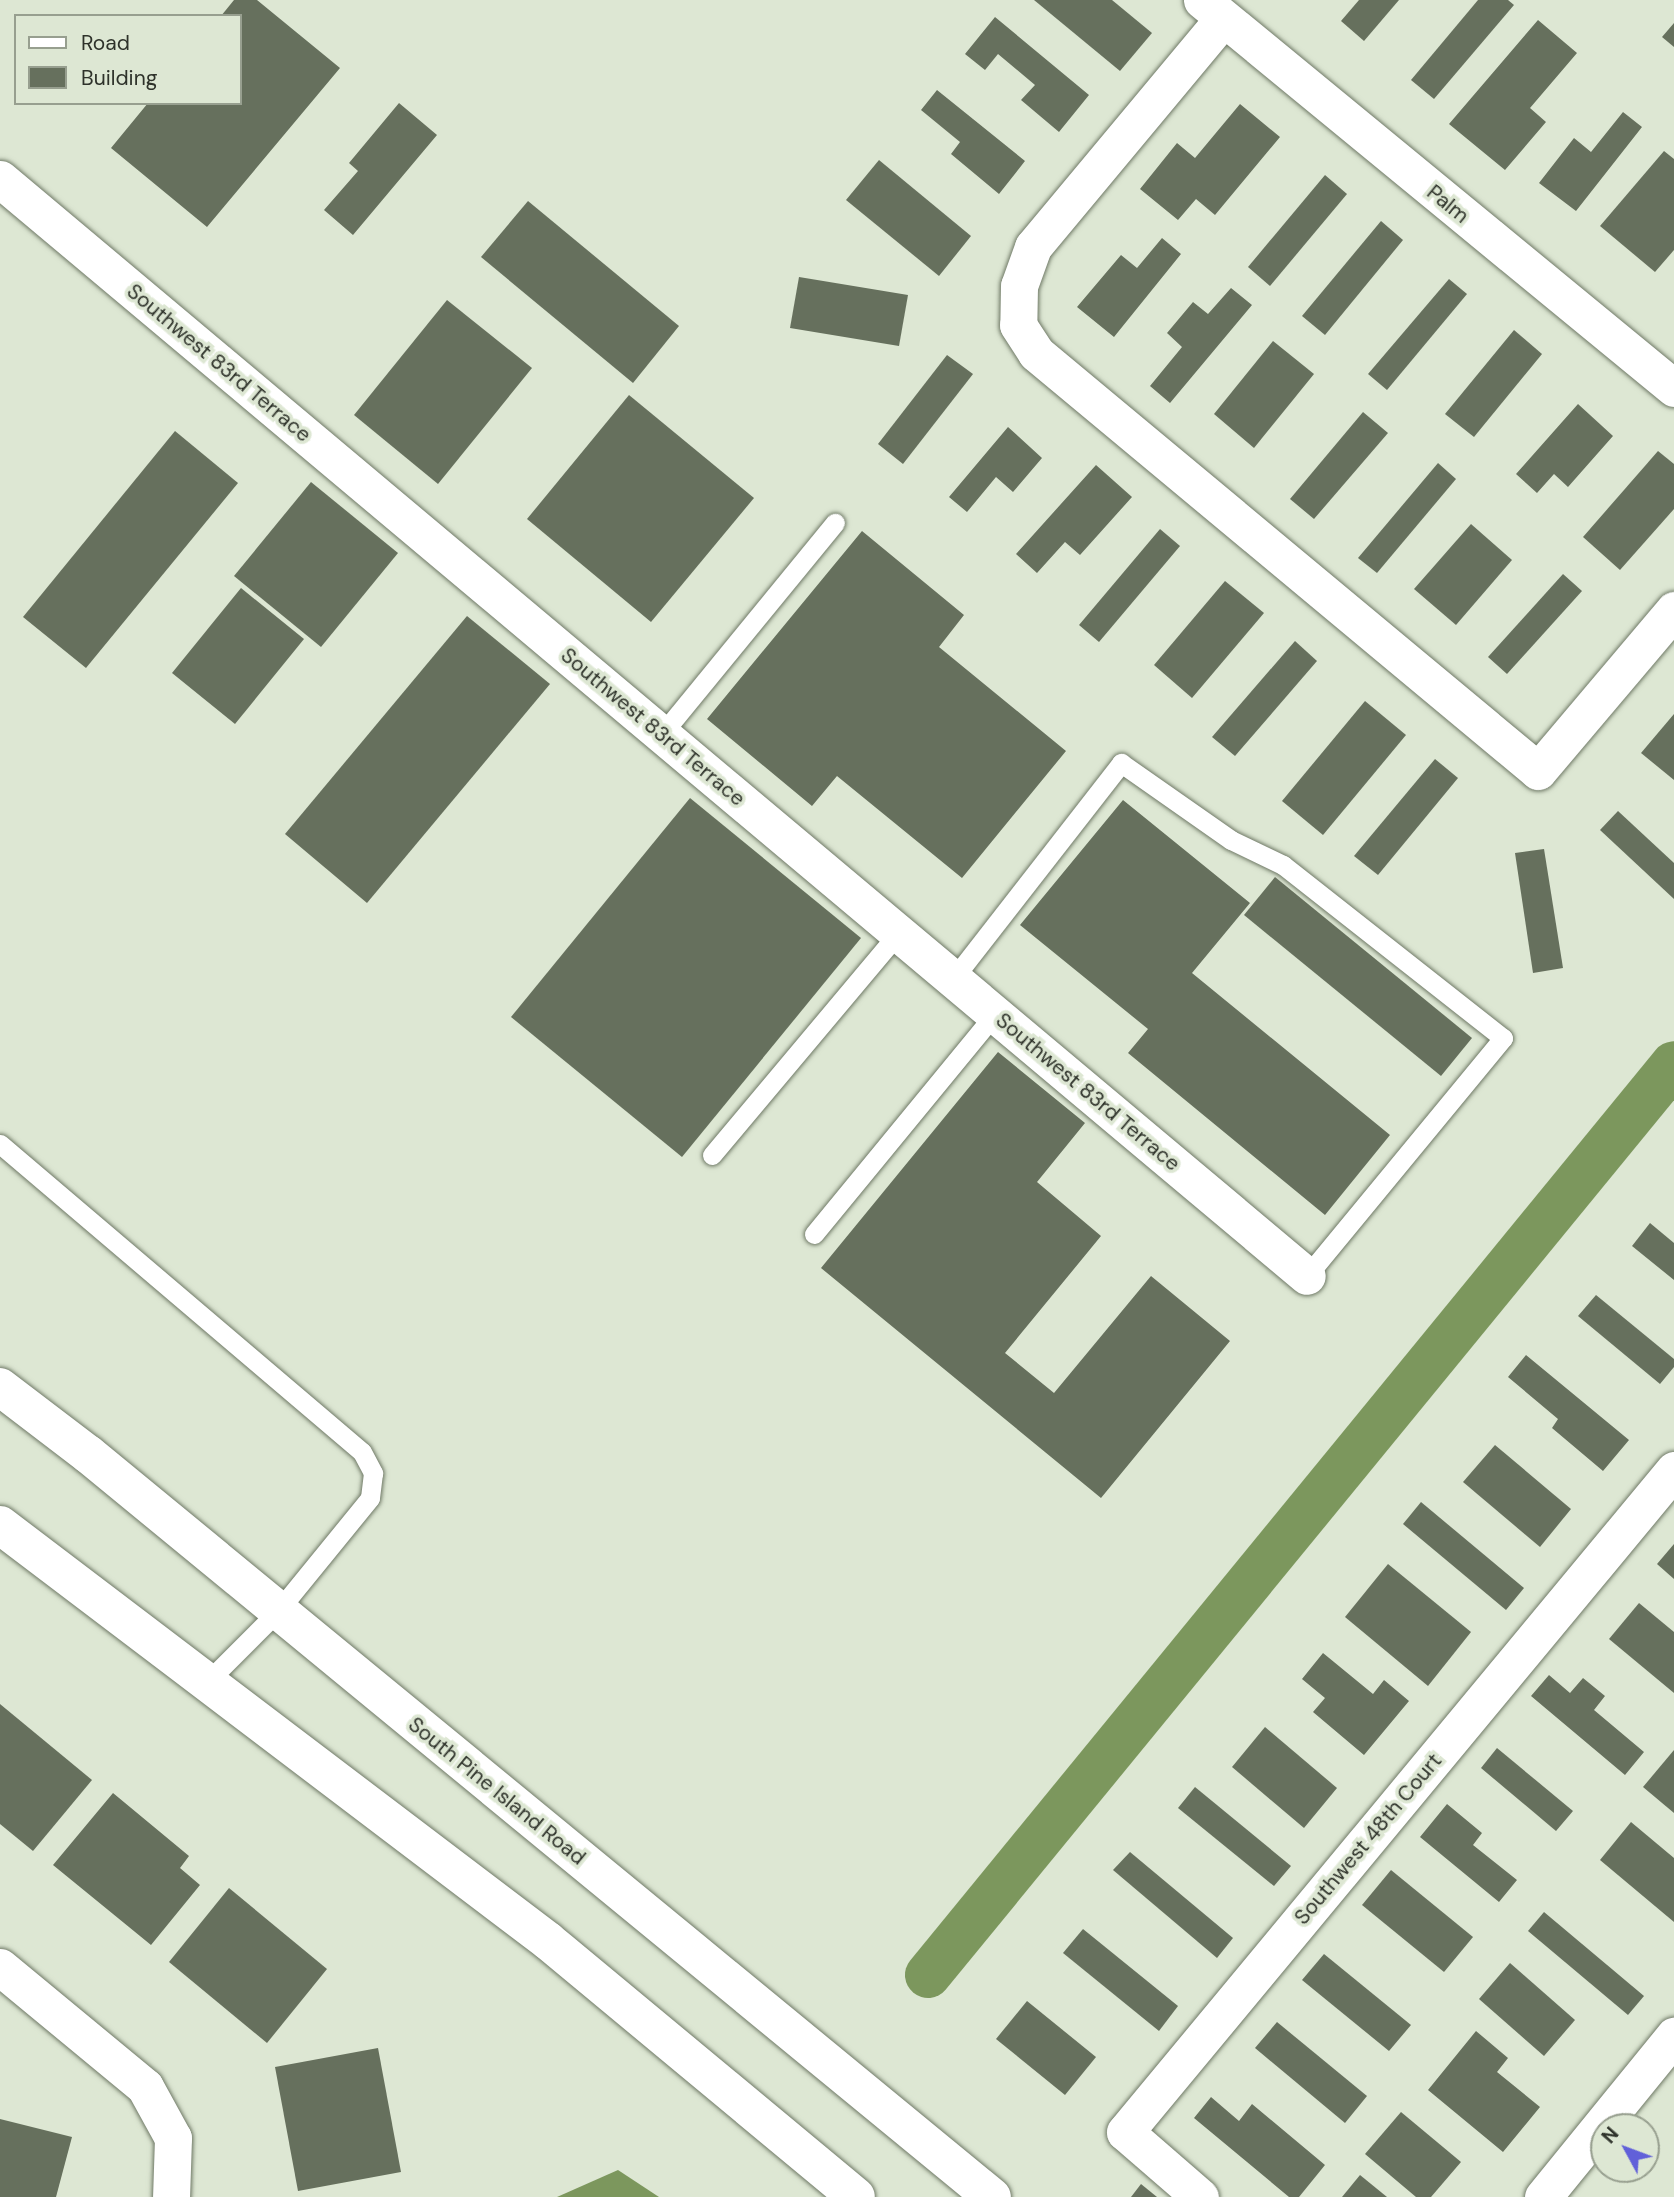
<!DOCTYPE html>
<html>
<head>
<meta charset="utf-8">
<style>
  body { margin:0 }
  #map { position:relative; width:1674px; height:2197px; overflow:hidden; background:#dde7d3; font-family:"DM Sans",sans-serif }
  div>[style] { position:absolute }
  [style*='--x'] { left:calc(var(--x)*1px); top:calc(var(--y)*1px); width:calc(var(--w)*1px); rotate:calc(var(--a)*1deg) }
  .water>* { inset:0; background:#7c975d }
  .canal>* { height:46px; margin:-23px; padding:0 23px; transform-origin:23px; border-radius:23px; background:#7c975d }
  .building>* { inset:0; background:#66705d }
  .roads { filter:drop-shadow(0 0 2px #6f7966) drop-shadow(0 0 2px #6f7966) }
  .service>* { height:19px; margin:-9.5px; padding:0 9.5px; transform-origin:9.5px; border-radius:9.5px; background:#fff }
  .minor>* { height:37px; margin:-18.5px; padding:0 18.5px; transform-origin:18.5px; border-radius:18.5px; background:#fff }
  .secondary>* { height:38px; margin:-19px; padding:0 19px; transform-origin:19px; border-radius:19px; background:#fff }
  span { translate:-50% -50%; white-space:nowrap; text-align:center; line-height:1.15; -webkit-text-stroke:7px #dde7d3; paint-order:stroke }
  .street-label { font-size:21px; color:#2e322a }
  .legend { position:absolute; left:14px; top:14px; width:228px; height:91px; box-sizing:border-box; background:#dde7d3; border:2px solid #979f8f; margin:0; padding:9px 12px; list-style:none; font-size:21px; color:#2e322a }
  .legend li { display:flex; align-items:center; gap:14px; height:35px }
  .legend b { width:35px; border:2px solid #979f8f }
  .north { position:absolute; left:1590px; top:2113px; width:70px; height:70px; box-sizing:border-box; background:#dde7d3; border:2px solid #979f8f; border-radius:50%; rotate:311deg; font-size:19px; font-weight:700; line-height:28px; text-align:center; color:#2e322a }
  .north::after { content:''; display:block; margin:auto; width:24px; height:32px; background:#6160d9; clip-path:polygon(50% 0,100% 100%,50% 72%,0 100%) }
</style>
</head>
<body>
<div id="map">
  <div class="water">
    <i style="clip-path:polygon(618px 2170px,659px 2197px,557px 2197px)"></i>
  </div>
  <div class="canal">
    <i style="--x:928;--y:1975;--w:1177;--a:-50.69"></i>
  </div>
  <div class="building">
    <i style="clip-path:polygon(234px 0,257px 0,340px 68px,207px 227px,111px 148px,148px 103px,240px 103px,240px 16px,221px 16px)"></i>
    <i style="clip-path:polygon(1034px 0,1112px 0,1152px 33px,1120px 71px)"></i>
    <i style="clip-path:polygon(1359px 0,1399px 0,1364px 41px,1341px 21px)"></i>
    <i style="clip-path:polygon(1478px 0,1508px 0,1514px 5px,1434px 99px,1411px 80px)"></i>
    <i style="clip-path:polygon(995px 17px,1089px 95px,1059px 132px,1021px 100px,1035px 85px,998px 54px,985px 70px,965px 54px)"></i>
    <i style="clip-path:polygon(1538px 20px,1577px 53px,1530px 108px,1546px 122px,1505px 170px,1449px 124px)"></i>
    <i style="clip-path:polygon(1674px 23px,1674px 47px,1662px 37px)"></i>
    <i style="clip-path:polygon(937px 90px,1025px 161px,999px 194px,951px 154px,960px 142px,921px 110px)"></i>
    <i style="clip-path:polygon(399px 103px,437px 135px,353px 235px,324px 210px,358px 171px,349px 163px)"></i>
    <i style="clip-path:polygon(1240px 104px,1280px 137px,1215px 215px,1196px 199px,1178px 220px,1140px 189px,1177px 143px,1195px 158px)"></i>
    <i style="clip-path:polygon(1623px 112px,1642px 127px,1576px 211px,1539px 183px,1574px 138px,1591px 152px)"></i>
    <i style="clip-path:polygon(1664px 151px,1674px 159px,1674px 250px,1655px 272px,1600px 226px)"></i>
    <i style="clip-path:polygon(879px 160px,971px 236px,939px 276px,846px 200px)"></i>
    <i style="clip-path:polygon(1325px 175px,1347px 194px,1270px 286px,1248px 267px)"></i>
    <i style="clip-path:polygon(528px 201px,679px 326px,633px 383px,481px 257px)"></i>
    <i style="clip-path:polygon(1381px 221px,1403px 240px,1325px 335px,1302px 316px)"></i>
    <i style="clip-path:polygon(1162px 238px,1181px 254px,1114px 337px,1077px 307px,1121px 255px,1137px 268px)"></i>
    <i style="clip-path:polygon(799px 277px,908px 295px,899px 346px,790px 328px)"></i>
    <i style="clip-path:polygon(1449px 279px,1467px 294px,1387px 390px,1368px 374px)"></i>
    <i style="clip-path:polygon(1231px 288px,1252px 305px,1170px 403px,1150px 386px,1182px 347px,1167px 333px,1193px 302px,1208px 314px)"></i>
    <i style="clip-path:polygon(447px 300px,532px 368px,438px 484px,354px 415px)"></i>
    <i style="clip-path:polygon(1514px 330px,1542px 354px,1474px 437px,1445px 414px)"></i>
    <i style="clip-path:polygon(1273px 341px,1314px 374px,1254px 448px,1214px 414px)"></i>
    <i style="clip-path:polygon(947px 355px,973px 374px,903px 464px,878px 444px)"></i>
    <i style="clip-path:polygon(629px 395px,754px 498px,651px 622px,527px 519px)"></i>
    <i style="clip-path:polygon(1578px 404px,1613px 436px,1568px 487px,1554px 474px,1537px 493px,1516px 474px)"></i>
    <i style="clip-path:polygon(1363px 412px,1388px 433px,1314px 519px,1290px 499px)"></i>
    <i style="clip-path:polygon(1008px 427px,1042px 458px,1013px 492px,996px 477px,967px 512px,949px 497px)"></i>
    <i style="clip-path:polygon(175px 431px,238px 483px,86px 668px,23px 617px)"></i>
    <i style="clip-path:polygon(1658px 451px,1674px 464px,1674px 509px,1620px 570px,1583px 537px)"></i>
    <i style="clip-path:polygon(1438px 463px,1456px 479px,1377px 573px,1358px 558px)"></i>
    <i style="clip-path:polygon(1096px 465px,1132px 497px,1080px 555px,1065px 542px,1037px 573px,1016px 554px)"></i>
    <i style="clip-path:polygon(311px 482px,398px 553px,321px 647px,234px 576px)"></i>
    <i style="clip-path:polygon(1471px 524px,1512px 560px,1456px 625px,1414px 589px)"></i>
    <i style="clip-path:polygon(1160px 529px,1180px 546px,1099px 642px,1079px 625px)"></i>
    <i style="clip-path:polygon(862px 531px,964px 615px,939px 647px,1066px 751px,962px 878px,837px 776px,812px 806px,707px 719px)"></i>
    <i style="clip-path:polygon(1563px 574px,1582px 591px,1507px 674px,1488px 657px)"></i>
    <i style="clip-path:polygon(1225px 581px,1264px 613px,1192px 698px,1154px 665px)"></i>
    <i style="clip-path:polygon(241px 588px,304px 639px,235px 724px,172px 673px)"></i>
    <i style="clip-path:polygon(467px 616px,550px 684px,367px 903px,285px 834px)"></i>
    <i style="clip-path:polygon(1295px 641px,1317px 661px,1235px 756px,1212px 737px)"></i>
    <i style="clip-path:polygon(1365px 701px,1406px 735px,1323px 835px,1282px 801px)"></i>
    <i style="clip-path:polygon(1674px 714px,1674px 780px,1641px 753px)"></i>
    <i style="clip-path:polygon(1435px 759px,1458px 778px,1378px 875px,1354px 856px)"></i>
    <i style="clip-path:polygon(690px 798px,861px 938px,682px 1157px,511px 1017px)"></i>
    <i style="clip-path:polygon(1123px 800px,1250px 903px,1192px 973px,1390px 1135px,1325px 1215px,1128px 1053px,1148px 1029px,1020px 925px)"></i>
    <i style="clip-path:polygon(1618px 811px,1674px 863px,1674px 899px,1600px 830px)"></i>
    <i style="clip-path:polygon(1544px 849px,1563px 968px,1533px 973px,1515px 853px)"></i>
    <i style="clip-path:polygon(1275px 877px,1472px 1038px,1441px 1076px,1244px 915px)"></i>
    <i style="clip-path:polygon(998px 1052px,1085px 1123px,1037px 1182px,1101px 1236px,1005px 1353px,1054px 1393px,1151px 1276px,1230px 1341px,1101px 1498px,821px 1268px)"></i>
    <i style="clip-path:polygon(1650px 1223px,1674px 1243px,1674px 1280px,1632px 1246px)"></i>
    <i style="clip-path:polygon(1596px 1295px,1674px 1359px,1674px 1367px,1660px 1384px,1578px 1316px)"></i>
    <i style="clip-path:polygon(1526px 1355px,1629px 1440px,1603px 1471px,1552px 1428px,1558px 1419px,1508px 1377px)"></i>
    <i style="clip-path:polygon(1495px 1445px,1571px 1509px,1540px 1547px,1463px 1482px)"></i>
    <i style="clip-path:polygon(1421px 1502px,1524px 1588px,1506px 1610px,1403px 1524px)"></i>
    <i style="clip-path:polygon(1674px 1544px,1674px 1579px,1657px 1564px)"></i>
    <i style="clip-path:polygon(1388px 1564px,1471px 1632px,1428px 1686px,1345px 1617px)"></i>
    <i style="clip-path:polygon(1639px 1603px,1674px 1632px,1674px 1693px,1609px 1639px)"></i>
    <i style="clip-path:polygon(1323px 1653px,1373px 1694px,1384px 1680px,1409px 1701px,1364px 1755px,1313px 1712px,1325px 1698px,1302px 1679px)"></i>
    <i style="clip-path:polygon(1549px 1675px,1570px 1693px,1583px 1678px,1605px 1696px,1594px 1710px,1644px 1752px,1625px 1775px,1531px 1696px)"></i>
    <i style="clip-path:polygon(0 1704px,92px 1780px,33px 1851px,0 1824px)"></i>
    <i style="clip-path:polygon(1265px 1727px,1337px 1788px,1304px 1828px,1232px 1767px)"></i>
    <i style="clip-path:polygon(1497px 1748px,1573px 1811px,1556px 1831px,1481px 1768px)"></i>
    <i style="clip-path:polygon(1674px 1750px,1674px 1813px,1643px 1787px)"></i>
    <i style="clip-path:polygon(1195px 1787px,1291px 1866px,1274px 1886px,1178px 1808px)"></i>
    <i style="clip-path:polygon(113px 1793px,189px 1856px,180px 1868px,200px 1885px,151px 1945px,53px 1865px)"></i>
    <i style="clip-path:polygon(1447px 1804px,1482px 1833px,1473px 1845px,1517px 1880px,1499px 1902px,1420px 1837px)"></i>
    <i style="clip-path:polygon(1631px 1822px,1674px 1858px,1674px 1922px,1600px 1860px)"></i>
    <i style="clip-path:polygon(1130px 1852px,1233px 1938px,1217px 1958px,1113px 1870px)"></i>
    <i style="clip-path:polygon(1391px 1870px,1473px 1937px,1444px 1972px,1362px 1905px)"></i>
    <i style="clip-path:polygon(229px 1888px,327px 1969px,267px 2043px,169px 1962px)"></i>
    <i style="clip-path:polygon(1544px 1912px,1644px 1996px,1628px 2015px,1528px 1931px)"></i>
    <i style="clip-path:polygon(1083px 1929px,1178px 2006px,1159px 2031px,1063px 1953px)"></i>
    <i style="clip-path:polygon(1324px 1954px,1411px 2025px,1389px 2051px,1302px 1980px)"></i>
    <i style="clip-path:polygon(1510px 1963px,1575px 2020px,1544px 2056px,1479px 1999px)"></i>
    <i style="clip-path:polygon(1027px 2001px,1096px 2057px,1065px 2095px,996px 2039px)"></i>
    <i style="clip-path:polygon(1277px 2022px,1367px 2096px,1345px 2123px,1255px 2048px)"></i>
    <i style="clip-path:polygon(1476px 2031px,1508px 2058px,1497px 2072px,1540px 2107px,1503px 2152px,1428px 2090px)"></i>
    <i style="clip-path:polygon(378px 2048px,401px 2172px,298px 2191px,275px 2067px)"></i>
    <i style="clip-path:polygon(1211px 2097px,1239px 2121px,1252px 2104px,1325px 2165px,1299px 2197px,1289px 2197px,1194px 2118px)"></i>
    <i style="clip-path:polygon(1401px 2112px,1461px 2162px,1431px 2197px,1416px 2197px,1365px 2154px)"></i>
    <i style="clip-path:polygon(0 2119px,72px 2137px,56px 2197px,0 2197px)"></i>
    <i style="clip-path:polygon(1360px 2175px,1387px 2197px,1342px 2197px)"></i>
    <i style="clip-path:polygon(1141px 2184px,1157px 2197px,1131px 2197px)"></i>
  </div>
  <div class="roads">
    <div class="service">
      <i style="--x:662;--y:734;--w:273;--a:-50.7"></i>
      <i style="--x:953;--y:979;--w:274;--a:-52.1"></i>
      <i style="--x:1121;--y:763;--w:134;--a:35"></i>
      <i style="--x:1231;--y:840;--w:58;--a:25.7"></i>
      <i style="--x:1283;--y:865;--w:280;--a:38.2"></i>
      <i style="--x:1503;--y:1038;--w:308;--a:129.5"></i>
      <i style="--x:0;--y:1144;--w:475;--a:40.4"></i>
      <i style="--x:362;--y:1452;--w:24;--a:62"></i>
      <i style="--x:373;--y:1473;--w:25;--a:97"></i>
      <i style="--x:370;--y:1498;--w:146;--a:129.2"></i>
      <i style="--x:278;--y:1611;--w:100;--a:135"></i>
      <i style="--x:712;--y:1155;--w:290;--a:-50"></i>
      <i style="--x:814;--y:1234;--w:285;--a:-50.6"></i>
    </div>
    <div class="minor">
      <i style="--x:1202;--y:0;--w:611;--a:39.42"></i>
      <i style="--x:1222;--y:20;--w:295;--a:129.8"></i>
      <i style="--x:1033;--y:247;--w:41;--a:109.7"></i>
      <i style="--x:1019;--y:286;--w:39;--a:91"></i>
      <i style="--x:1018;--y:325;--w:33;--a:57"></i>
      <i style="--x:1036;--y:353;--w:653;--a:39.78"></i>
      <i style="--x:1538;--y:771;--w:211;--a:-49.8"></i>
      <i style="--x:0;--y:179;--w:1706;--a:40.01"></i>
      <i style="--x:0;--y:1967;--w:188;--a:39.6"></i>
      <i style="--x:145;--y:2087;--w:58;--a:61.2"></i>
      <i style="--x:173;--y:2138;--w:59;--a:91.9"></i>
      <i style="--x:1200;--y:2197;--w:99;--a:-139.1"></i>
      <i style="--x:1125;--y:2132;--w:860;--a:-50.33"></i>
      <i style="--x:1543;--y:2197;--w:208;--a:-50.9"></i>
    </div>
    <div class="secondary">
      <i style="--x:0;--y:1387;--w:111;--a:37.3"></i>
      <i style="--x:88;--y:1454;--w:1170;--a:39.42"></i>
      <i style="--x:0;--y:1525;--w:688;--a:37.2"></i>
      <i style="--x:548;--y:1941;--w:400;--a:39.7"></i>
    </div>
  </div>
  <div class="street-label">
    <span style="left:1448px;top:204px;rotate:39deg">Palm</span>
    <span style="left:219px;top:363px;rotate:40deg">Southwest 83rd Terrace</span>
    <span style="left:653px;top:727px;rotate:40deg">Southwest 83rd Terrace</span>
    <span style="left:1088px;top:1092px;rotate:40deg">Southwest 83rd Terrace</span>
    <span style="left:497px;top:1791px;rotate:39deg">South Pine Island Road</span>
    <span style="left:1368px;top:1839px;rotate:-50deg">Southwest 48th Court</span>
  </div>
  <ul class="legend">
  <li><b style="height:9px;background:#fff"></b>Road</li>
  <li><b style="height:19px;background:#66705d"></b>Building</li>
  </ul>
  <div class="north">N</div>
</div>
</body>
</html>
